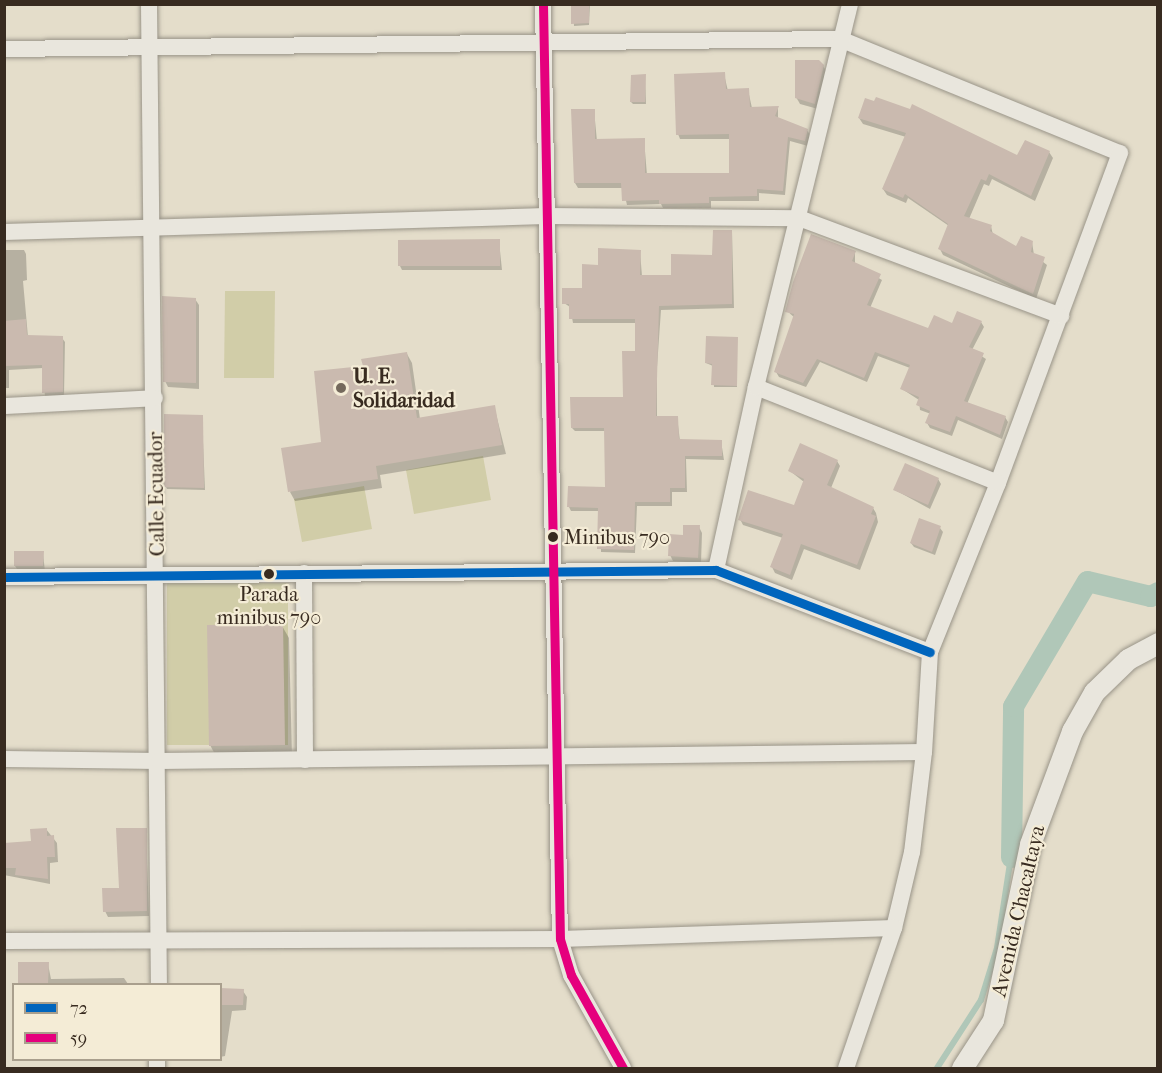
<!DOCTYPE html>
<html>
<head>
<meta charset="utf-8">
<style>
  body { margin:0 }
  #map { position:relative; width:1162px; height:1073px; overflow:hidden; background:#e4ddca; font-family:"IM FELL French Canon",serif }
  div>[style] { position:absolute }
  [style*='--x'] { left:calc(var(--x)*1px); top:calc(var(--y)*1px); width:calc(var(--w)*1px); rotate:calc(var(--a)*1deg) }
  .green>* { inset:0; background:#d1cda8 }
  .shadow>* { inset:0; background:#0003 }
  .stream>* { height:6px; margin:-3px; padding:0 3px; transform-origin:3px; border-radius:3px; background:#b0c7b8 }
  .canal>* { height:21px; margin:-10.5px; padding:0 10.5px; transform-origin:10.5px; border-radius:10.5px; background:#b0c7b8 }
  .building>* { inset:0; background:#cabaaf }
  .roads { filter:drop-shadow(0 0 2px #999488) drop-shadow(0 0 2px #999488) }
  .minor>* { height:16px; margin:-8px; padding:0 8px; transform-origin:8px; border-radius:8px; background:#e9e6dd }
  .tertiary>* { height:21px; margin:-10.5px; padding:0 10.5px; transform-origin:10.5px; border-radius:10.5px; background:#e9e6dd }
  .bus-1>* { height:9px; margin:-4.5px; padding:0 4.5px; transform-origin:4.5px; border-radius:4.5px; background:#0065bd }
  .bus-2>* { height:9px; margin:-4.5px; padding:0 4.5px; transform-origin:4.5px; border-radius:4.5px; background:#e5007d }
  .dots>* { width:16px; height:16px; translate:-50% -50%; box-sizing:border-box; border:3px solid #f4ecd6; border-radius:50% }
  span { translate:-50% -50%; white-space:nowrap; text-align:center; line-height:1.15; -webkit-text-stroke:4.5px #f4ecd6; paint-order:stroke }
  .bus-label { font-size:20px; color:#382b20 }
  .left { translate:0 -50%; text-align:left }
  .poi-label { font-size:21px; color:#382b20; font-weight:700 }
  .street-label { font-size:21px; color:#382b20 }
  .frame { position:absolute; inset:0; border:6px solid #382b20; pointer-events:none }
  .legend { position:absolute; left:12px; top:983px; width:210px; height:78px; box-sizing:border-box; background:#f4ecd6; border:2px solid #a99f8d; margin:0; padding:8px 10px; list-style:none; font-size:18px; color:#382b20 }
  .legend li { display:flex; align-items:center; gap:12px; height:30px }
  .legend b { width:30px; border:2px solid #a99f8d }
</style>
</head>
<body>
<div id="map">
  <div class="green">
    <i style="clip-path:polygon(225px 291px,275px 291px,274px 378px,224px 378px)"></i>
    <i style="clip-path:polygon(483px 456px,491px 500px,414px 514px,406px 470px)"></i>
    <i style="clip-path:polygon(364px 486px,372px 529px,302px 542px,294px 499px)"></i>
    <i style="clip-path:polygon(167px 583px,288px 583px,288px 745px,167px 745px)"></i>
  </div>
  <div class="shadow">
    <i style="clip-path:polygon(573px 4px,590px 4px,589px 25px,574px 26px)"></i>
    <i style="clip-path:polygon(636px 4px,650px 4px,637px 6px)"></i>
    <i style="clip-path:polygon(823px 66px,827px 72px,818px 109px,800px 104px,796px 97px)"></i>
    <i style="clip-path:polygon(724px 74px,728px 91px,748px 90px,752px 108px,778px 108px,778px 119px,807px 130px,810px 135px,808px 146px,790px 141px,785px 195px,759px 193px,759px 201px,711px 201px,711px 208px,663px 208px,661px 204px,627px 205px,623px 188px,578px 188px,575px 183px,594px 110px,597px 141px,644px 139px,647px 175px,731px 175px,731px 139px,680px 139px,678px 134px)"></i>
    <i style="clip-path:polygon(645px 76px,646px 104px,633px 104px,631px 102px)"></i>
    <i style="clip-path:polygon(859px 118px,1018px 157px,1049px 152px,1053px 158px,1035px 201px,992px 179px,989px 186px,984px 184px,969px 219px,991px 226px,993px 235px,1016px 248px,1032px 242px,1034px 255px,1047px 265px,1036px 299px,943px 255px,940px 249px,949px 226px,908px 198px,906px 203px,887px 195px,883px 189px,906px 137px,863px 124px)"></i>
    <i style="clip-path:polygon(732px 231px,734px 308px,661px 310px,657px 367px,657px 418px,677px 417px,680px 441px,721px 441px,724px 460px,686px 459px,687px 492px,672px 492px,672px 506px,637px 506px,635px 553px,601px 552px,600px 511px,571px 511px,569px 507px,607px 488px,606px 431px,575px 431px,572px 428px,624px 398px,636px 353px,636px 323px,573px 323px,570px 307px,564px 303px,584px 290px,600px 266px,640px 251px,642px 276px,672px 276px,714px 256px)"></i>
    <i style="clip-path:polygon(499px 241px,502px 270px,402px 270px,400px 266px,400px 242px)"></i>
    <i style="clip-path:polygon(4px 250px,24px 250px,26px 254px,27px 280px,23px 281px,28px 337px,62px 338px,65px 342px,64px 396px,45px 397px,43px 368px,9px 370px,9px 388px,4px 388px)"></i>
    <i style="clip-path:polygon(855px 252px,855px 264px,882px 280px,870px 308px,929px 330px,981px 322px,984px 327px,972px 350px,986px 359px,967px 404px,1005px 417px,1008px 422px,1002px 439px,958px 420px,952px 436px,930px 428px,927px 423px,931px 414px,920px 410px,919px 400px,902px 389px,910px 368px,878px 356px,867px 382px,820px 362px,806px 387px,779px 377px,776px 372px,795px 318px,787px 311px)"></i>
    <i style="clip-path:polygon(195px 299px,199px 305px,199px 389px,168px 387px,165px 381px)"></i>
    <i style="clip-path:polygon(737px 338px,737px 387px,714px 387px,713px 366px,706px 363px)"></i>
    <i style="clip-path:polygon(407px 354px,412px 363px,420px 419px,494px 406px,506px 454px,380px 475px,382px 488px,295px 501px,290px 492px,323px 443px,364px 367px)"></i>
    <i style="clip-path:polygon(202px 417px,205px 490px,167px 489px,166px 487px)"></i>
    <i style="clip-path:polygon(837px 461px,840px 466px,831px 488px,873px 508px,876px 513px,878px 522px,860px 570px,804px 549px,792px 580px,775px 573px,772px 567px,783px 538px,743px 525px,740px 519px,795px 507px,804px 482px,790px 471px)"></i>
    <i style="clip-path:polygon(938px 479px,941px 484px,930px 509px,895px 490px)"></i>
    <i style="clip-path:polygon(699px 527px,702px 533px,701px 563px,673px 561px,670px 555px)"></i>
    <i style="clip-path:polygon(940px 528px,943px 532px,935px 555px,914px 547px,911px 543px)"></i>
    <i style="clip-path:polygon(43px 553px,45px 572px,19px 572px,15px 566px)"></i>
    <i style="clip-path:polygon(282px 626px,289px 638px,292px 757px,217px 758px,210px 745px)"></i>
    <i style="clip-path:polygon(46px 829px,57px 843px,58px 862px,50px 863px,50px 884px,4px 875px,4px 845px,33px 842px)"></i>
    <i style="clip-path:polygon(146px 829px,149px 916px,108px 917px,105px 911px,121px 889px)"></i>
    <i style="clip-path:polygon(19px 964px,48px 964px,51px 979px,124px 978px,128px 984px,19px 984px)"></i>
    <i style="clip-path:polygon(220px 990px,243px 991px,247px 997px,246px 1010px,232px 1011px,225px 1056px,220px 1057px)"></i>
  </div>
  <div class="stream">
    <i style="--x:937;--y:1068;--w:81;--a:-57.1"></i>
    <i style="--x:981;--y:1000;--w:54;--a:-72.9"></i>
    <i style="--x:997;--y:948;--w:92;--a:-81.3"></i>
  </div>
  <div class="canal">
    <i style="--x:1011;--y:857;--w:151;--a:-89.2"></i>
    <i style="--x:1013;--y:706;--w:145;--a:-59.4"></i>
    <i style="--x:1087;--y:581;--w:65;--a:13.4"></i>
    <i style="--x:1150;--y:596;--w:9;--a:-27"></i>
  </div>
  <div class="building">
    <i style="clip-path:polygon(571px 4px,589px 4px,589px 23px,571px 24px)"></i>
    <i style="clip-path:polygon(795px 60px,819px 60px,824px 65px,815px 104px,795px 98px)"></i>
    <i style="clip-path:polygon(725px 72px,726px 89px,749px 88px,750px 107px,779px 106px,775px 116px,808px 129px,805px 141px,788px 137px,783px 191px,757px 189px,757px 196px,709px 197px,709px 203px,659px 204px,659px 200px,622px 201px,621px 183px,574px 183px,571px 109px,595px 109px,595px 139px,645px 138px,645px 173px,729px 173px,729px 134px,676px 135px,674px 74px)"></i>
    <i style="clip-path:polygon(646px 74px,645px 102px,630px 102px,631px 75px)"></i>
    <i style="clip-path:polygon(876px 97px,910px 109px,912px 104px,1017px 155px,1025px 140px,1050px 151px,1031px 196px,989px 174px,986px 181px,981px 179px,964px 216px,992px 225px,990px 231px,1016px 246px,1021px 236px,1033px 241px,1031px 252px,1045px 257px,1033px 294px,938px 249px,948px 224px,905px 194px,903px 198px,882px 189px,906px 133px,858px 118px,865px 98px,874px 101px)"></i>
    <i style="clip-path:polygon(713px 230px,732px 230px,732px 304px,659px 306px,656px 416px,678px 416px,679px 439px,722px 440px,722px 456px,685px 456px,685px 488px,670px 488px,670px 502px,635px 502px,634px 550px,597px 549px,598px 508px,567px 507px,568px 486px,605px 487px,604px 428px,571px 428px,570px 397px,623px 397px,622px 351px,635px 351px,635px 319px,569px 319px,569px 304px,562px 304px,562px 288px,582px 288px,582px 264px,598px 265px,598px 248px,641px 250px,640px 275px,671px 275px,671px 254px,712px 255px)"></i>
    <i style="clip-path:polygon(811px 234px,856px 251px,852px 261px,881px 274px,867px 305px,928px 328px,934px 315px,952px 323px,957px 311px,982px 321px,969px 347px,984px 353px,964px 401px,1006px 416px,1000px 435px,956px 416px,950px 432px,925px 423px,930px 411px,916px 405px,919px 397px,900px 389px,910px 365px,875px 352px,864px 378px,817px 359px,803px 383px,774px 372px,794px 314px,785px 312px,793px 282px)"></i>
    <i style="clip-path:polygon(500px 239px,500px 266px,398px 266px,398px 240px)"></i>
    <i style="clip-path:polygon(162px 296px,196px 298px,196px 383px,163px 382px)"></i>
    <i style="clip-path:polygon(26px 319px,27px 335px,63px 336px,63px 392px,42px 393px,42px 365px,4px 366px,4px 321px)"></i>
    <i style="clip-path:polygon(706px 336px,738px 337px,737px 386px,711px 385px,712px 364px,705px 363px)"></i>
    <i style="clip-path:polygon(407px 352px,417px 418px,495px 405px,502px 445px,376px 466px,378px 479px,288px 492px,281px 448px,321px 442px,314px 371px,363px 366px,361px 359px)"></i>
    <i style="clip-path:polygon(164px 414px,203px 415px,204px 488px,164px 487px)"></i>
    <i style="clip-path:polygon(800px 443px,838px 460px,827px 485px,874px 507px,871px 514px,876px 516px,857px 565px,801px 544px,790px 575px,770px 567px,783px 534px,738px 520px,748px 490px,794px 505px,804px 479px,788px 471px)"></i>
    <i style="clip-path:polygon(905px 463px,939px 478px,928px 505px,893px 490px)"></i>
    <i style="clip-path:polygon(919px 518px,941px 526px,932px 552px,910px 543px)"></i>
    <i style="clip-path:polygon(683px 525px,700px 525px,698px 558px,668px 556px,669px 534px,683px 535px)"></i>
    <i style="clip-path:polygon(14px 551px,44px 551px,43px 566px,14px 566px)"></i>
    <i style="clip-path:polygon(283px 624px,285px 745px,209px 746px,207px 625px)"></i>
    <i style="clip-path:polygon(47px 828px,47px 836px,54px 835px,55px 857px,47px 857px,48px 879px,15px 875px,16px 868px,4px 868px,4px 843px,31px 841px,30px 829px)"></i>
    <i style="clip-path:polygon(116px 828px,147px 828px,147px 911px,103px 912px,102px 888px,119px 888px)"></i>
    <i style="clip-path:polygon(18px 962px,49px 962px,48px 984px,18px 984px)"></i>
    <i style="clip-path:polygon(220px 988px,244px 989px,243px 1005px,220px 1005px)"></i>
  </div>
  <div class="roads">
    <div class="minor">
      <i style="--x:149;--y:4;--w:980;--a:89.42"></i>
      <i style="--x:543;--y:4;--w:935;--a:88.96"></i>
      <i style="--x:560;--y:939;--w:38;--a:73"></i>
      <i style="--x:571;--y:975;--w:107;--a:60.8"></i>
      <i style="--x:4;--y:49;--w:836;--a:-0.69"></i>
      <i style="--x:840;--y:39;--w:302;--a:22.2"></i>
      <i style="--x:1120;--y:153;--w:352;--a:110.3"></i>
      <i style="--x:998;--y:483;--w:182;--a:111.9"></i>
      <i style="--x:930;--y:652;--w:100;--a:93.4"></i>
      <i style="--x:924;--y:752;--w:101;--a:96.8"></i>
      <i style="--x:912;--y:852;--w:78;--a:103.3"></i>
      <i style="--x:894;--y:928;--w:148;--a:108.9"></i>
      <i style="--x:4;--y:232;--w:542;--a:-1.69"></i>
      <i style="--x:546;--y:216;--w:253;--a:0.5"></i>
      <i style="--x:799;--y:218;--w:280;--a:20.5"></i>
      <i style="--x:756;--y:387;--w:260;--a:21.6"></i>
      <i style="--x:4;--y:406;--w:151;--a:-3"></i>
      <i style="--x:716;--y:570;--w:187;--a:-77.7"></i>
      <i style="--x:756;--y:387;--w:394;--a:-76.2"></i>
      <i style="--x:304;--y:573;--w:187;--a:89.7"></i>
      <i style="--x:4;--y:577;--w:712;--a:-0.56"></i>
      <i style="--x:716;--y:570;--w:229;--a:21"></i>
      <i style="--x:4;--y:759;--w:155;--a:0.7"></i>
      <i style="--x:159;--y:761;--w:765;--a:-0.67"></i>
      <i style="--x:4;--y:941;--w:556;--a:-0.21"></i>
      <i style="--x:560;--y:939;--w:334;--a:-1.9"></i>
      <i style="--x:157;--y:1068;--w:8;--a:-90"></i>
    </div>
    <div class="tertiary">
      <i style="--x:962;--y:1068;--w:57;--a:-57.1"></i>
      <i style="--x:993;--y:1020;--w:180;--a:-78.1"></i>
      <i style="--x:1030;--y:844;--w:121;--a:-69.6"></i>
      <i style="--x:1072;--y:731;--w:45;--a:-60.6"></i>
      <i style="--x:1094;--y:692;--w:47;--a:-44.1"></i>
      <i style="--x:1128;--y:659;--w:34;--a:-28"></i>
    </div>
  </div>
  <div class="bus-1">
    <i style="--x:4;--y:577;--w:712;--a:-0.56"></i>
    <i style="--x:716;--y:570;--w:229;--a:21"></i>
  </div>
  <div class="bus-2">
    <i style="--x:543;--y:4;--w:935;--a:88.96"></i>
    <i style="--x:560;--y:939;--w:38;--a:73"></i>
    <i style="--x:571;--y:975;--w:107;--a:60.8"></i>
  </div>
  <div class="dots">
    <i style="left:341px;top:388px;background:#74695c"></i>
    <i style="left:553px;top:537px;background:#382b20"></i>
    <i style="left:269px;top:574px;background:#382b20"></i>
  </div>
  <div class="bus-label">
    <span class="left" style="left:564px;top:537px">Minibus 790</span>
    <span style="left:269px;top:606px">Parada<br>minibus 790</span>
  </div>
  <div class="poi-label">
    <span class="left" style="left:353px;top:388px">U. E.<br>Solidaridad</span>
  </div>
  <div class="street-label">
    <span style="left:156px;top:494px;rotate:-91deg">Calle Ecuador</span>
    <span style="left:1018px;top:911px;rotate:-77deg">Avenida Chacaltaya</span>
  </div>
  <div class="frame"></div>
  <ul class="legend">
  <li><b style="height:8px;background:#0065bd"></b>72</li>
  <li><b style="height:8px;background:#e5007d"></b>59</li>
  </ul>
</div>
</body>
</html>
